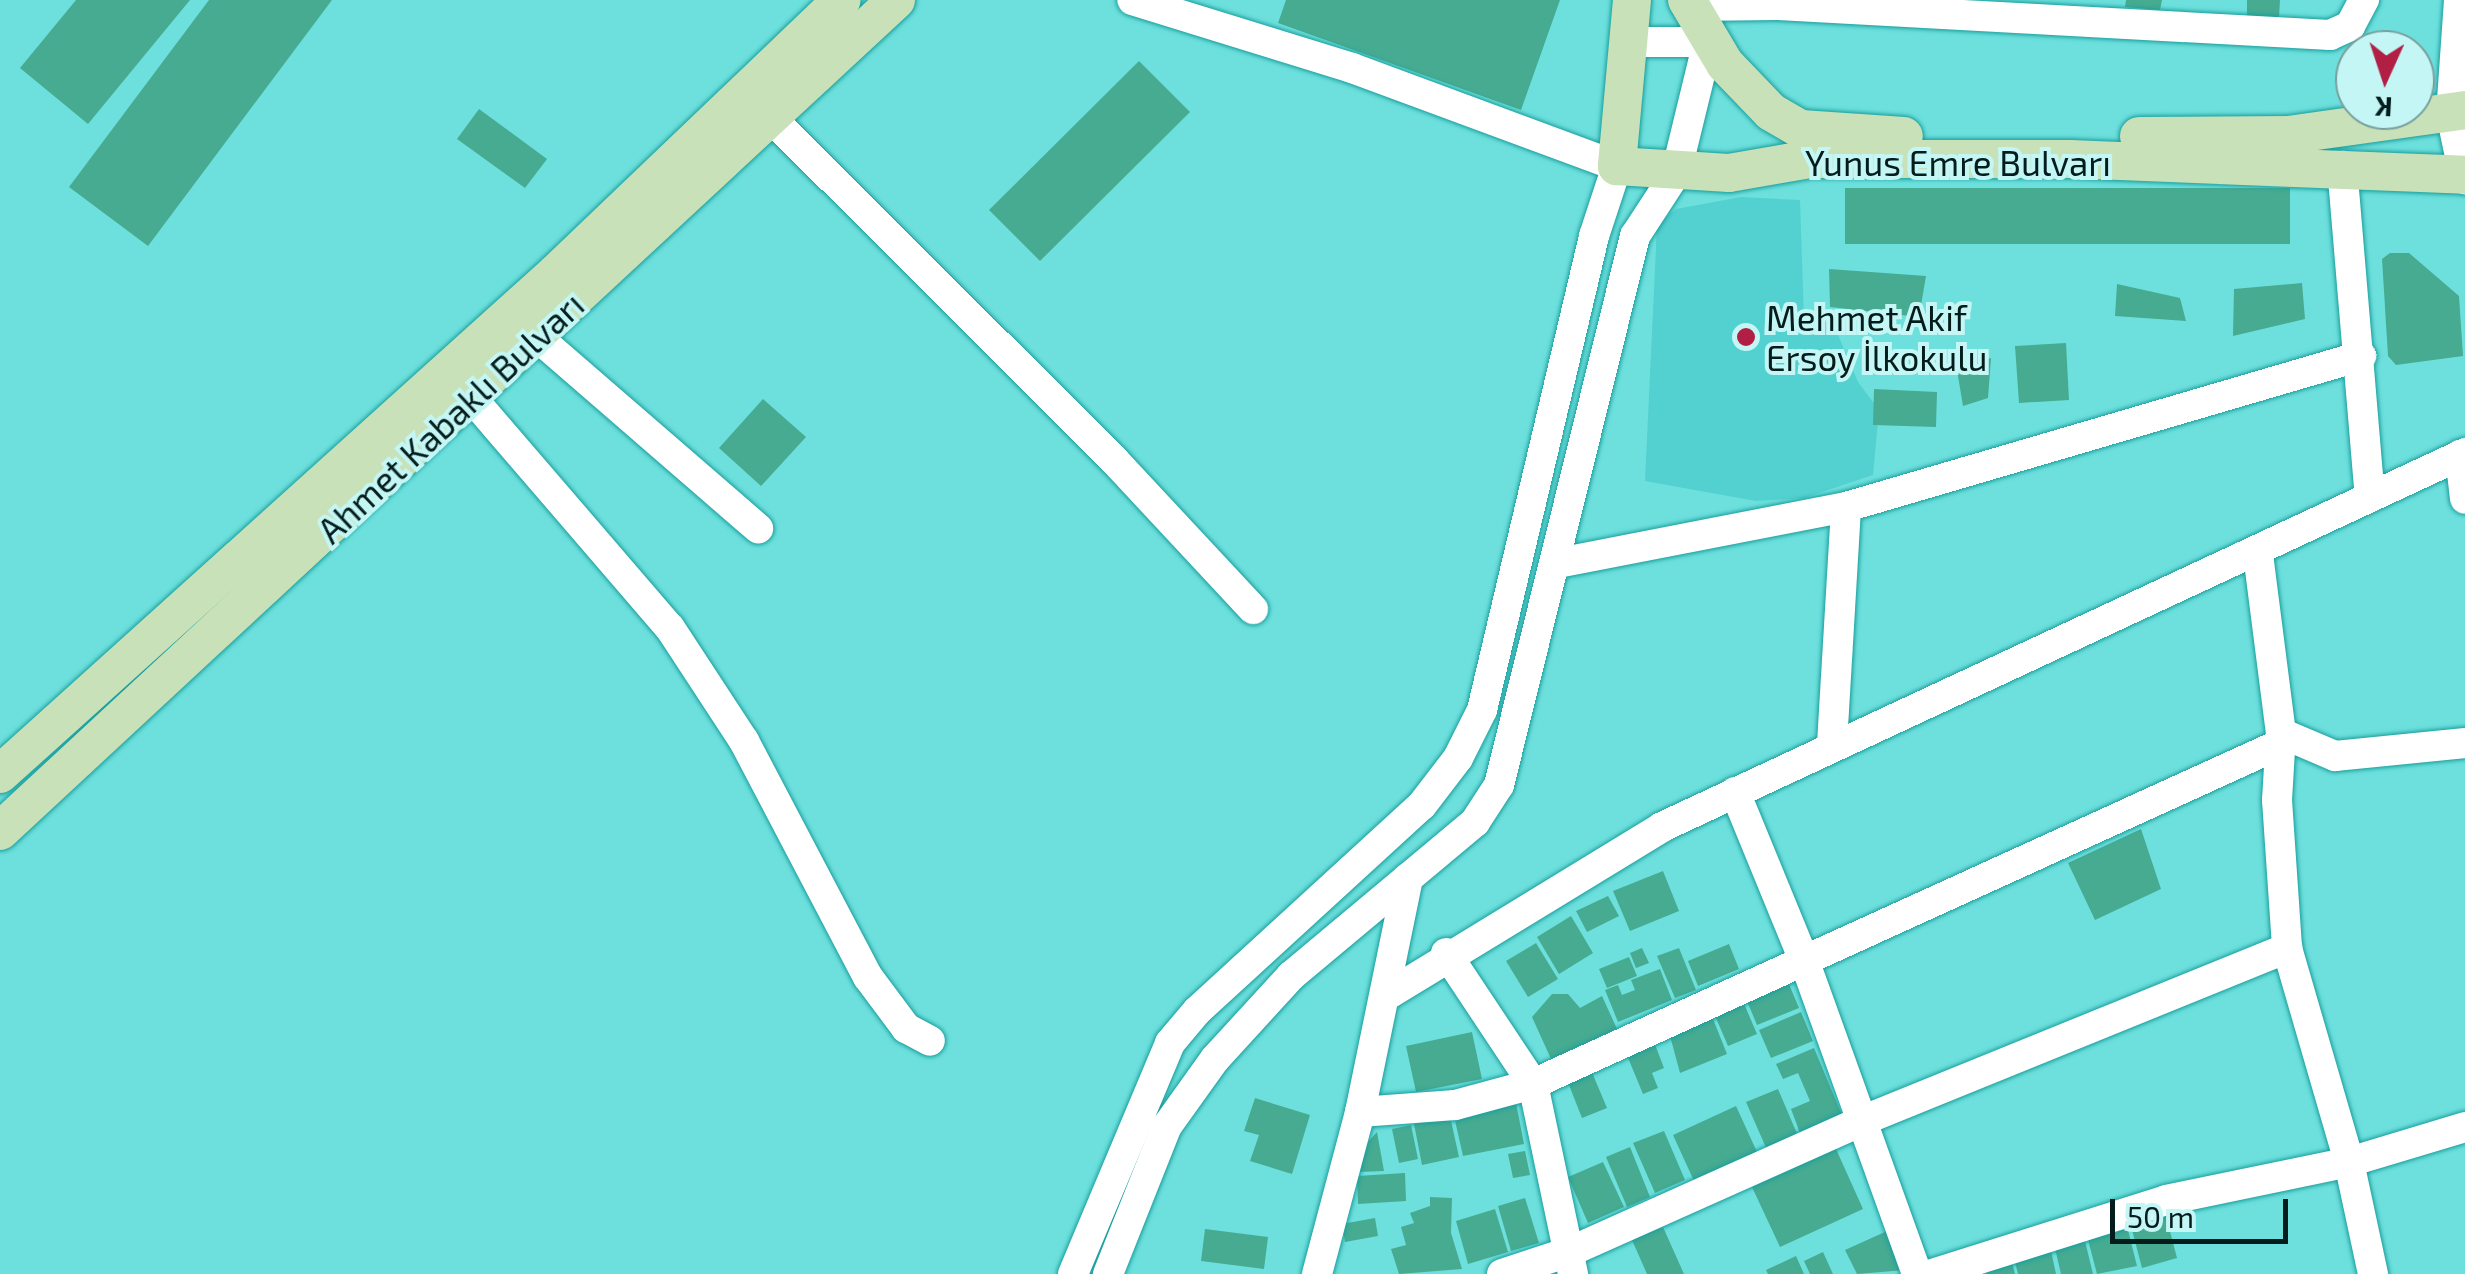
<!DOCTYPE html>
<html>
<head>
<meta charset="utf-8">
<style>
  body { margin:0 }
  #map { position:relative; width:2465px; height:1274px; overflow:hidden; background:#6de0dd; font-family:"Exo 2",sans-serif }
  div>[style] { position:absolute }
  [style*='--x'] { left:calc(var(--x)*1px); top:calc(var(--y)*1px); width:calc(var(--w)*1px); rotate:calc(var(--a)*1deg) }
  .built>* { inset:0; background:#52d1d0 }
  .building>* { inset:0; background:#46ab91 }
  .roads { filter:drop-shadow(0 0 2px #199e9d) drop-shadow(0 0 2px #199e9d) }
  .minor>* { height:30px; margin:-15px; padding:0 15px; transform-origin:15px; border-radius:15px; background:#fff }
  .major>* { height:38px; margin:-19px; padding:0 19px; transform-origin:19px; border-radius:19px; background:#c8e1b8 }
  .dots>* { width:28px; height:28px; translate:-50% -50%; box-sizing:border-box; border:5px solid #c3f6f4; border-radius:50% }
  span { translate:-50% -50%; white-space:nowrap; text-align:center; line-height:1.15; -webkit-text-stroke:8px #c3f6f4; paint-order:stroke }
  .street-label { font-size:35px; color:#041d1c }
  .poi-label { font-size:35px; color:#041d1c }
  .left { translate:0 -50%; text-align:left }
  .north { position:absolute; left:2335px; top:30px; width:100px; height:100px; box-sizing:border-box; background:#c3f6f4; border:2px solid #779f9e; border-radius:50%; rotate:183deg; font-size:28px; font-weight:700; line-height:40px; text-align:center; color:#041d1c }
  .north::after { content:''; display:block; margin:auto; width:35px; height:45px; background:#b11f44; clip-path:polygon(50% 0,100% 100%,50% 72%,0 100%) }
  .scale { position:absolute; left:2110px; top:1199px; width:178px; height:45px; box-sizing:border-box; border:5px solid #041d1c; border-top:0; padding-left:12px; font-size:30px; line-height:35px; white-space:nowrap; color:#041d1c; -webkit-text-stroke:8px #c3f6f4; paint-order:stroke }
</style>
</head>
<body>
<div id="map">
  <div class="built">
    <i style="clip-path:polygon(1741px 197px,1800px 200px,1804px 320px,1833px 323px,1858px 382px,1879px 410px,1873px 475px,1804px 498px,1756px 501px,1645px 481px,1657px 225px,1676px 209px)"></i>
  </div>
  <div class="building">
    <i style="clip-path:polygon(76px 0,190px 0,88px 124px,20px 68px)"></i>
    <i style="clip-path:polygon(209px 0,332px 0,148px 246px,69px 187px)"></i>
    <i style="clip-path:polygon(1286px 0,1560px 0,1521px 110px,1278px 23px)"></i>
    <i style="clip-path:polygon(2126px 0,2162px 0,2160px 10px,2125px 7px)"></i>
    <i style="clip-path:polygon(2247px 0,2280px 0,2279px 18px,2247px 17px)"></i>
    <i style="clip-path:polygon(1139px 61px,1190px 112px,1040px 261px,989px 210px)"></i>
    <i style="clip-path:polygon(479px 109px,547px 159px,525px 188px,457px 139px)"></i>
    <i style="clip-path:polygon(1845px 188px,2290px 188px,2290px 244px,1845px 244px)"></i>
    <i style="clip-path:polygon(2390px 253px,2409px 253px,2459px 296px,2463px 356px,2396px 365px,2388px 356px,2382px 259px)"></i>
    <i style="clip-path:polygon(1829px 269px,1926px 276px,1919px 317px,1830px 307px)"></i>
    <i style="clip-path:polygon(2302px 283px,2305px 319px,2233px 336px,2234px 289px)"></i>
    <i style="clip-path:polygon(2117px 284px,2180px 298px,2186px 321px,2115px 316px)"></i>
    <i style="clip-path:polygon(2066px 343px,2069px 400px,2019px 403px,2015px 346px)"></i>
    <i style="clip-path:polygon(1991px 358px,1988px 398px,1963px 406px,1957px 370px)"></i>
    <i style="clip-path:polygon(1874px 389px,1937px 392px,1936px 427px,1873px 425px)"></i>
    <i style="clip-path:polygon(763px 399px,806px 437px,761px 486px,719px 448px)"></i>
    <i style="clip-path:polygon(2141px 829px,2161px 889px,2095px 920px,2068px 863px)"></i>
    <i style="clip-path:polygon(1663px 871px,1679px 911px,1630px 931px,1613px 891px)"></i>
    <i style="clip-path:polygon(1608px 896px,1619px 916px,1587px 932px,1576px 911px)"></i>
    <i style="clip-path:polygon(1571px 916px,1593px 953px,1559px 974px,1537px 937px)"></i>
    <i style="clip-path:polygon(1536px 943px,1558px 979px,1528px 997px,1506px 961px)"></i>
    <i style="clip-path:polygon(1729px 944px,1739px 969px,1698px 986px,1688px 961px)"></i>
    <i style="clip-path:polygon(1642px 948px,1649px 963px,1636px 968px,1630px 953px)"></i>
    <i style="clip-path:polygon(1679px 948px,1696px 990px,1675px 998px,1657px 956px)"></i>
    <i style="clip-path:polygon(1629px 957px,1637px 976px,1607px 988px,1599px 969px)"></i>
    <i style="clip-path:polygon(1660px 969px,1672px 1000px,1618px 1022px,1605px 990px,1618px 985px,1622px 995px,1635px 990px,1631px 980px)"></i>
    <i style="clip-path:polygon(1786px 977px,1799px 1008px,1757px 1025px,1744px 994px)"></i>
    <i style="clip-path:polygon(1552px 994px,1568px 994px,1580px 1008px,1602px 996px,1617px 1029px,1551px 1059px,1532px 1017px)"></i>
    <i style="clip-path:polygon(1742px 999px,1757px 1034px,1728px 1046px,1713px 1011px)"></i>
    <i style="clip-path:polygon(1801px 1012px,1813px 1041px,1771px 1058px,1759px 1030px)"></i>
    <i style="clip-path:polygon(1711px 1014px,1727px 1054px,1680px 1073px,1669px 1032px)"></i>
    <i style="clip-path:polygon(1472px 1032px,1482px 1079px,1416px 1092px,1406px 1046px)"></i>
    <i style="clip-path:polygon(1654px 1042px,1664px 1068px,1652px 1073px,1658px 1088px,1643px 1094px,1626px 1053px)"></i>
    <i style="clip-path:polygon(1814px 1048px,1842px 1115px,1800px 1133px,1791px 1109px,1810px 1101px,1798px 1073px,1783px 1079px,1776px 1064px)"></i>
    <i style="clip-path:polygon(1591px 1070px,1607px 1108px,1582px 1118px,1567px 1080px)"></i>
    <i style="clip-path:polygon(1778px 1089px,1798px 1136px,1767px 1150px,1746px 1102px)"></i>
    <i style="clip-path:polygon(1255px 1098px,1310px 1115px,1292px 1174px,1250px 1161px,1259px 1135px,1244px 1131px)"></i>
    <i style="clip-path:polygon(1516px 1103px,1524px 1144px,1463px 1156px,1454px 1116px)"></i>
    <i style="clip-path:polygon(1736px 1106px,1757px 1152px,1694px 1181px,1673px 1135px)"></i>
    <i style="clip-path:polygon(1450px 1116px,1459px 1157px,1422px 1165px,1414px 1124px)"></i>
    <i style="clip-path:polygon(1411px 1125px,1418px 1159px,1399px 1163px,1392px 1129px)"></i>
    <i style="clip-path:polygon(1664px 1131px,1685px 1180px,1655px 1193px,1633px 1143px)"></i>
    <i style="clip-path:polygon(1377px 1132px,1384px 1171px,1359px 1172px,1367px 1143px)"></i>
    <i style="clip-path:polygon(1630px 1147px,1650px 1197px,1627px 1207px,1606px 1157px)"></i>
    <i style="clip-path:polygon(1836px 1149px,1863px 1209px,1780px 1247px,1752px 1187px)"></i>
    <i style="clip-path:polygon(1525px 1151px,1530px 1175px,1513px 1178px,1508px 1154px)"></i>
    <i style="clip-path:polygon(1603px 1162px,1624px 1207px,1588px 1223px,1568px 1177px)"></i>
    <i style="clip-path:polygon(1405px 1173px,1406px 1201px,1358px 1204px,1357px 1176px)"></i>
    <i style="clip-path:polygon(1430px 1197px,1452px 1198px,1451px 1233px,1462px 1269px,1399px 1274px,1391px 1249px,1406px 1245px,1401px 1227px,1414px 1223px,1410px 1213px,1430px 1206px)"></i>
    <i style="clip-path:polygon(1525px 1198px,1539px 1243px,1511px 1251px,1498px 1206px)"></i>
    <i style="clip-path:polygon(1495px 1209px,1508px 1252px,1468px 1264px,1456px 1221px)"></i>
    <i style="clip-path:polygon(2166px 1216px,2177px 1258px,2142px 1268px,2131px 1226px)"></i>
    <i style="clip-path:polygon(1375px 1218px,1378px 1236px,1345px 1242px,1342px 1224px)"></i>
    <i style="clip-path:polygon(2127px 1226px,2137px 1266px,2097px 1274px,2087px 1236px)"></i>
    <i style="clip-path:polygon(1663px 1227px,1684px 1274px,1647px 1274px,1632px 1240px)"></i>
    <i style="clip-path:polygon(1205px 1229px,1268px 1237px,1264px 1269px,1201px 1261px)"></i>
    <i style="clip-path:polygon(1887px 1231px,1905px 1270px,1857px 1274px,1845px 1250px)"></i>
    <i style="clip-path:polygon(2084px 1237px,2093px 1274px,2061px 1274px,2054px 1244px)"></i>
    <i style="clip-path:polygon(2050px 1246px,2056px 1274px,2018px 1274px,2013px 1254px)"></i>
    <i style="clip-path:polygon(1823px 1252px,1833px 1274px,1810px 1274px,1804px 1261px)"></i>
    <i style="clip-path:polygon(1796px 1256px,1804px 1274px,1768px 1274px,1766px 1270px)"></i>
    <i style="clip-path:polygon(2011px 1259px,2015px 1274px,1986px 1274px,1984px 1265px)"></i>
  </div>
  <div class="roads">
    <div class="minor">
      <i style="--x:2459;--y:0;--w:114;--a:94"></i>
      <i style="--x:2451;--y:114;--w:67;--a:78"></i>
      <i style="--x:1689;--y:6;--w:89;--a:-0.6"></i>
      <i style="--x:1778;--y:5;--w:553;--a:3.11"></i>
      <i style="--x:2330;--y:35;--w:22;--a:-24"></i>
      <i style="--x:2350;--y:26;--w:30;--a:-62"></i>
      <i style="--x:770;--y:117;--w:486;--a:44.9"></i>
      <i style="--x:1114;--y:460;--w:204;--a:47"></i>
      <i style="--x:2342;--y:166;--w:332;--a:85.2"></i>
      <i style="--x:536;--y:336;--w:294;--a:40.9"></i>
      <i style="--x:471;--y:397;--w:305;--a:49.3"></i>
      <i style="--x:670;--y:628;--w:135;--a:56.8"></i>
      <i style="--x:744;--y:741;--w:267;--a:62.3"></i>
      <i style="--x:868;--y:977;--w:64;--a:53.3"></i>
      <i style="--x:906;--y:1028;--w:27;--a:28"></i>
      <i style="--x:2460;--y:455;--w:44;--a:83.5"></i>
      <i style="--x:2258;--y:554;--w:180;--a:82.7"></i>
      <i style="--x:2281;--y:733;--w:67;--a:93.4"></i>
      <i style="--x:2277;--y:800;--w:148;--a:86.1"></i>
      <i style="--x:2287;--y:948;--w:223;--a:73.8"></i>
      <i style="--x:2349;--y:1162;--w:115;--a:77.9"></i>
      <i style="--x:1558;--y:563;--w:293;--a:-11"></i>
      <i style="--x:1846;--y:507;--w:537;--a:-16.34"></i>
      <i style="--x:2281;--y:733;--w:59;--a:23.1"></i>
      <i style="--x:2335;--y:756;--w:131;--a:-5.7"></i>
      <i style="--x:1832;--y:744;--w:237;--a:-86.6"></i>
      <i style="--x:1735;--y:792;--w:182;--a:67.7"></i>
      <i style="--x:1804;--y:960;--w:334;--a:70.2"></i>
      <i style="--x:1446;--y:953;--w:157;--a:56.4"></i>
      <i style="--x:1533;--y:1084;--w:194;--a:78.1"></i>
      <i style="--x:1384;--y:997;--w:326;--a:-31.4"></i>
      <i style="--x:1662;--y:827;--w:886;--a:-24.97"></i>
      <i style="--x:1360;--y:1112;--w:95;--a:-4.2"></i>
      <i style="--x:1455;--y:1105;--w:81;--a:-15.1"></i>
      <i style="--x:1533;--y:1084;--w:821;--a:-24.47"></i>
      <i style="--x:1073;--y:1274;--w:251;--a:-67.2"></i>
      <i style="--x:1170;--y:1043;--w:42;--a:-49.8"></i>
      <i style="--x:1197;--y:1011;--w:305;--a:-42.5"></i>
      <i style="--x:1422;--y:805;--w:59;--a:-52.5"></i>
      <i style="--x:1458;--y:758;--w:54;--a:-63.4"></i>
      <i style="--x:1482;--y:710;--w:487;--a:-76.7"></i>
      <i style="--x:1594;--y:236;--w:74;--a:-71.8"></i>
      <i style="--x:1617;--y:166;--w:283;--a:-159.7"></i>
      <i style="--x:1352;--y:68;--w:230;--a:-162.8"></i>
      <i style="--x:1108;--y:1274;--w:159;--a:-68.3"></i>
      <i style="--x:1167;--y:1126;--w:82;--a:-54.4"></i>
      <i style="--x:1215;--y:1059;--w:113;--a:-47.5"></i>
      <i style="--x:1291;--y:976;--w:240;--a:-39.9"></i>
      <i style="--x:1475;--y:822;--w:44;--a:-57"></i>
      <i style="--x:1499;--y:785;--w:566;--a:-76.09"></i>
      <i style="--x:1635;--y:236;--w:75;--a:-56.9"></i>
      <i style="--x:1676;--y:173;--w:135;--a:-76.3"></i>
      <i style="--x:1708;--y:42;--w:80;--a:180"></i>
      <i style="--x:1317;--y:1274;--w:168;--a:-75.1"></i>
      <i style="--x:1360;--y:1112;--w:239;--a:-78.4"></i>
      <i style="--x:1502;--y:1274;--w:71;--a:-18.2"></i>
      <i style="--x:1569;--y:1252;--w:323;--a:-24.1"></i>
      <i style="--x:1864;--y:1120;--w:457;--a:-22.1"></i>
      <i style="--x:1932;--y:1274;--w:245;--a:-17.5"></i>
      <i style="--x:2166;--y:1200;--w:187;--a:-11.7"></i>
      <i style="--x:2349;--y:1162;--w:121;--a:-16.8"></i>
    </div>
    <div class="major">
      <i style="--x:1632;--y:0;--w:167;--a:95.2"></i>
      <i style="--x:1617;--y:166;--w:112;--a:3.6"></i>
      <i style="--x:1729;--y:173;--w:82;--a:-9.8"></i>
      <i style="--x:1810;--y:159;--w:260;--a:0"></i>
      <i style="--x:2070;--y:159;--w:395;--a:2.3"></i>
      <i style="--x:1687;--y:0;--w:74;--a:59.3"></i>
      <i style="--x:1725;--y:64;--w:66;--a:46.2"></i>
      <i style="--x:1771;--y:112;--w:34;--a:30"></i>
      <i style="--x:1801;--y:129;--w:103;--a:3.9"></i>
      <i style="--x:2139;--y:136;--w:149;--a:-0.4"></i>
      <i style="--x:2288;--y:135;--w:179;--a:-8"></i>
      <i style="--x:0;--y:774;--w:748;--a:-42.02"></i>
      <i style="--x:556;--y:273;--w:395;--a:-43.7"></i>
      <i style="--x:0;--y:831;--w:1222;--a:-42.84"></i>
    </div>
  </div>
  <div class="dots">
    <i style="left:1746px;top:337px;background:#b11f44"></i>
  </div>
  <div class="street-label">
    <span style="left:1958px;top:162px">Yunus Emre Bulvarı</span>
    <span style="left:450px;top:417px;rotate:-43deg">Ahmet Kabaklı Bulvarı</span>
  </div>
  <div class="poi-label">
    <span class="left" style="left:1766px;top:337px">Mehmet Akif<br>Ersoy İlkokulu</span>
  </div>
  <div class="north">K</div>
  <div class="scale">50 m</div>
</div>
</body>
</html>
